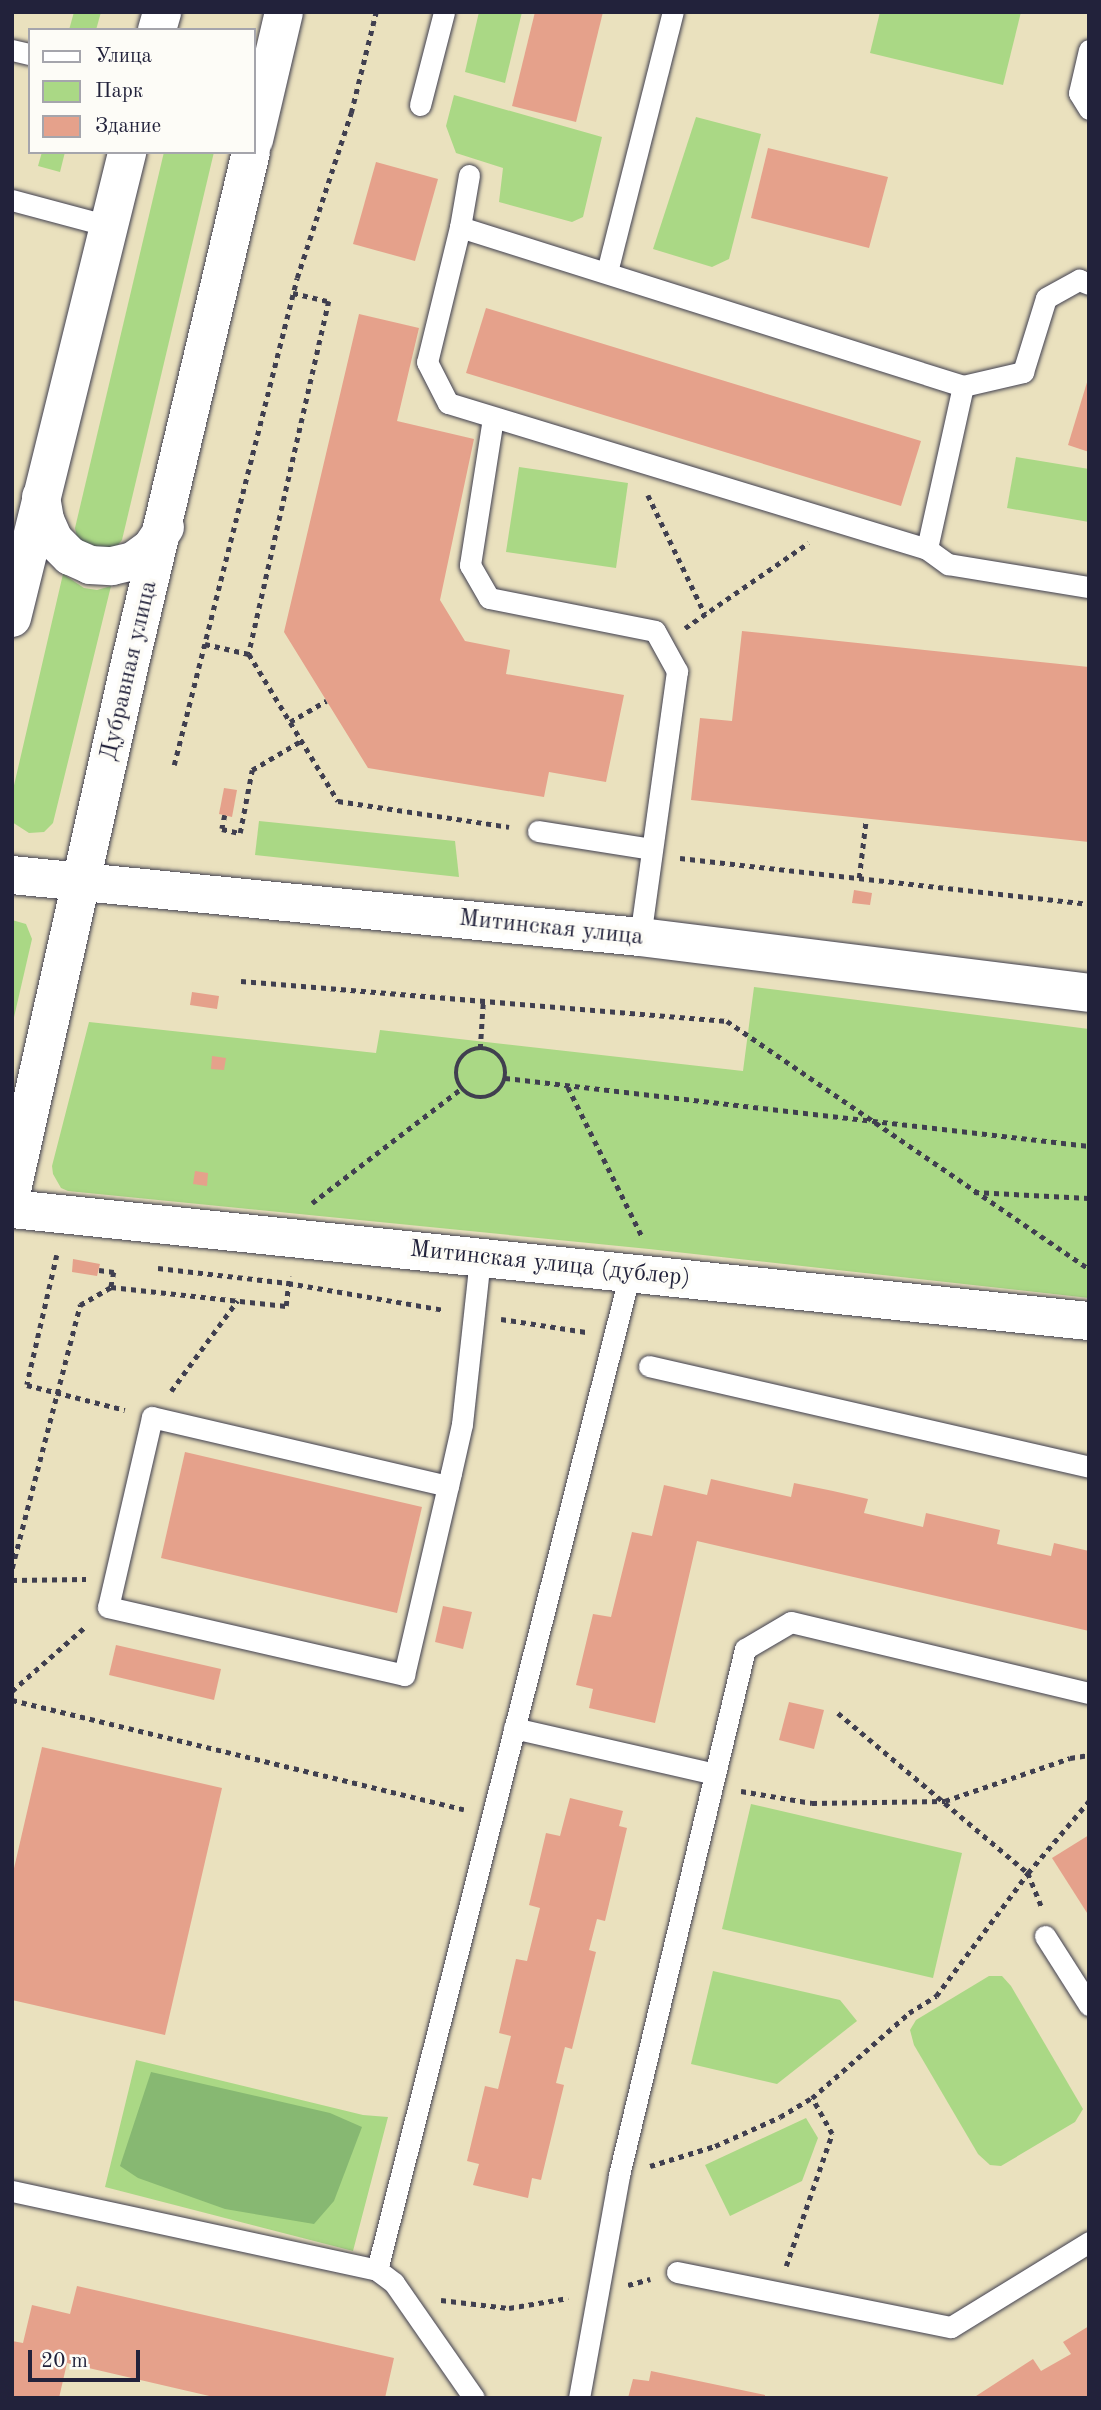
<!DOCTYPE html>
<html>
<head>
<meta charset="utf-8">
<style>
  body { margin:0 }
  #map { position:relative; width:1101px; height:2410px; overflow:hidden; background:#eae1be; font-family:"Old Standard TT",serif }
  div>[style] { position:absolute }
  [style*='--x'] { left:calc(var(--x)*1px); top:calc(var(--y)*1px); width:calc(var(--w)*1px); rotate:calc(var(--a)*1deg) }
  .green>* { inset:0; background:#aad885 }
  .forest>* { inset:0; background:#87b872 }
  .building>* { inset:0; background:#e5a18b }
  .path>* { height:4.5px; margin-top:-2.25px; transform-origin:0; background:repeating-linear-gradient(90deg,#403f4f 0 5px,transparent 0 10px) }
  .path>.ring { margin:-2.25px; padding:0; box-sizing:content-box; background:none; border:4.5px solid #403f4f; border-radius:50% }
  .roads { filter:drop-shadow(0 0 2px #403f4f) drop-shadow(0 0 2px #403f4f) }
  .service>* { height:21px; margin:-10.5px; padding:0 10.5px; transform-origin:10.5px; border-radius:10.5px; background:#fff }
  .minor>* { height:38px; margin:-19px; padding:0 19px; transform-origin:19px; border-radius:19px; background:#fff }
  .secondary>* { height:38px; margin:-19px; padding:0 19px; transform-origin:19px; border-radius:19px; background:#fff }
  span { translate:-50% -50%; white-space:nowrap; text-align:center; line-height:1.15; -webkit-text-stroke:7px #fdfcf7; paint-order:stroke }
  .street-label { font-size:24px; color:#22223b }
  .frame { position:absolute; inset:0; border:14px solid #22223b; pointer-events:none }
  .legend { position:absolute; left:28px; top:28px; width:228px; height:126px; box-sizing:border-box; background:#fdfcf7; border:2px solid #a5a5ac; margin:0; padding:9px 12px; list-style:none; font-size:21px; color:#22223b }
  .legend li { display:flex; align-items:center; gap:14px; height:35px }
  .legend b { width:35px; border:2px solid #a5a5ac }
  .scale { position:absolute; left:28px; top:2350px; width:112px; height:32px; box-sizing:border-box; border:4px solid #22223b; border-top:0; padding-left:9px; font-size:21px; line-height:24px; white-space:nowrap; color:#22223b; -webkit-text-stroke:5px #fdfcf7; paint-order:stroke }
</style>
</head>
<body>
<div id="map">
  <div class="green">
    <i style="clip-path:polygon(74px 12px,101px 12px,96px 30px,69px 30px)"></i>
    <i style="clip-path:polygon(479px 12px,522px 12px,505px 83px,465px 72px)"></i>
    <i style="clip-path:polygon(880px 12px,1021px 12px,1003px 85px,870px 53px)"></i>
    <i style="clip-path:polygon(454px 95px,602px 137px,583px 217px,572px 222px,499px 202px,503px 168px,456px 153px,446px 126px)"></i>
    <i style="clip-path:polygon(696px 117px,761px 134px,729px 259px,712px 267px,653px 249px)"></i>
    <i style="clip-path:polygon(42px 152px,65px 152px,60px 172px,38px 166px)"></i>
    <i style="clip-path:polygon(164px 152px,214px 152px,122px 540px,117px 546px,96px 550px,77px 538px,75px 528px)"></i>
    <i style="clip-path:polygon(1016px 457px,1089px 469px,1089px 522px,1007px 508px)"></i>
    <i style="clip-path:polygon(519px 467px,628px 483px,616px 568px,506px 552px)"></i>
    <i style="clip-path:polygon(63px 574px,84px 588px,97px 590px,111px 586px,53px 823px,44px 832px,29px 833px,12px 822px,12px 794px)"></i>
    <i style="clip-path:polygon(259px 821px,455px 841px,459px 877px,255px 855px)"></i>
    <i style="clip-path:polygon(12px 920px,26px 924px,32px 939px,12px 1026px)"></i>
    <i style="clip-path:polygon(754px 987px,1089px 1029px,1089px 1298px,649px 1249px,68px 1191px,61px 1188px,53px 1174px,52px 1166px,89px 1022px,376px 1053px,380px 1030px,743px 1071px)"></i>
    <i style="clip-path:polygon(751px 1804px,962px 1853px,933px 1978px,722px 1929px)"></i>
    <i style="clip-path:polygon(713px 1971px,840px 2000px,857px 2021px,777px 2084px,691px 2064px)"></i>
    <i style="clip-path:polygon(989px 1976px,1002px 1976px,1011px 1986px,1083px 2109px,1075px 2122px,1001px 2166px,990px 2165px,978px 2154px,914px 2045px,910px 2030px,916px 2020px)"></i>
    <i style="clip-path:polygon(136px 2060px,363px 2115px,388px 2117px,353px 2251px,105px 2187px)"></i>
    <i style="clip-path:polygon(806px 2118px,818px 2138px,802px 2181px,730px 2216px,705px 2165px)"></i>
  </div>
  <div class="forest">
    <i style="clip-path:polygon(151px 2072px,330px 2113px,362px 2127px,334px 2201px,314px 2224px,225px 2209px,138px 2178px,120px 2166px)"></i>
  </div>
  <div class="building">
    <i style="clip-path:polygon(535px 12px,603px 12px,576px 122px,512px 106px)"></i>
    <i style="clip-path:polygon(768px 148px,888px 177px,869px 248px,751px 218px)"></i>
    <i style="clip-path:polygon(376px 162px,438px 179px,415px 261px,353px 244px)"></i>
    <i style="clip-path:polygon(486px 308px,921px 441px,901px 506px,466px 373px)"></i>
    <i style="clip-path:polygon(359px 314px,419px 328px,397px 421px,474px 439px,440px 600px,465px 641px,510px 650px,506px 674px,624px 695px,606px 782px,549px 772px,544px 797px,368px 768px,284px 632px)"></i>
    <i style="clip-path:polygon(1088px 379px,1089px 379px,1089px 452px,1068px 445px)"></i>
    <i style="clip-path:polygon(742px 631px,1089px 667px,1089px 842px,691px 800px,700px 718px,732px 721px)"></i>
    <i style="clip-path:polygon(224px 788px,237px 790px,232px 817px,219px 814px)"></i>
    <i style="clip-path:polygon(854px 890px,872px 893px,870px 905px,852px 903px)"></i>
    <i style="clip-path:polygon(192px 992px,219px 996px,217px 1009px,190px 1005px)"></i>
    <i style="clip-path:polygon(212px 1056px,226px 1058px,224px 1070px,211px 1069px)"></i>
    <i style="clip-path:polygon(195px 1171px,208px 1173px,207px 1186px,193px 1184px)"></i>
    <i style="clip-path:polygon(73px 1259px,100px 1264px,97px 1276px,72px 1272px)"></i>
    <i style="clip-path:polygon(185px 1452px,422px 1507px,397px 1613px,161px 1558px)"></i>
    <i style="clip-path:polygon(711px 1479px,791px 1497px,794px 1483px,833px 1491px,868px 1499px,864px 1513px,923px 1527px,926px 1513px,1000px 1530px,997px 1544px,1051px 1556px,1054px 1543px,1089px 1551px,1089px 1631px,697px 1541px,655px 1723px,589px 1708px,593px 1689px,576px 1685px,593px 1614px,611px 1617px,632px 1532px,652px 1536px,664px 1485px,707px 1495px)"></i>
    <i style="clip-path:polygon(443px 1606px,472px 1612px,463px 1649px,435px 1642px)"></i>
    <i style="clip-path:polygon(116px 1645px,221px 1669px,214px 1700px,109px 1675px)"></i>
    <i style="clip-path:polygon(789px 1702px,824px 1710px,814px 1749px,779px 1740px)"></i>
    <i style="clip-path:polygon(42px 1747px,222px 1788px,165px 2035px,12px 2000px,12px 1877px)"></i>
    <i style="clip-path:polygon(570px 1798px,623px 1811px,619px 1826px,627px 1828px,605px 1921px,597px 1919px,589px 1950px,596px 1952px,572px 2049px,565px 2047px,556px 2083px,564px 2085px,541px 2180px,532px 2178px,528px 2198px,473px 2185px,479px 2164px,467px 2161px,485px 2086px,498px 2089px,511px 2036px,499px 2033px,516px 1959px,527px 1961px,540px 1908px,529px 1905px,546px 1833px,560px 1836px)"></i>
    <i style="clip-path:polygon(1089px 1835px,1089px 1916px,1052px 1858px)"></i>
    <i style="clip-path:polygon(77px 2286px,394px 2358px,385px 2398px,218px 2398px,67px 2363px,59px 2398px,12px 2398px,12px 2341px,23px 2343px,32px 2305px,70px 2314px)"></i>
    <i style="clip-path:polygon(1089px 2326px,1089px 2398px,973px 2398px,1033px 2359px,1041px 2371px,1071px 2354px,1063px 2342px)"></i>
    <i style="clip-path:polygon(651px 2371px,765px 2395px,765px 2398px,628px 2398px,633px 2379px,649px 2381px)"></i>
  </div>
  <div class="path">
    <i style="--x:293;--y:293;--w:37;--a:13"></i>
    <i style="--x:329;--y:301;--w:362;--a:102.8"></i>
    <i style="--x:249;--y:654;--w:172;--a:58.8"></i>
    <i style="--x:338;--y:801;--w:173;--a:8.6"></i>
    <i style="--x:648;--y:495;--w:132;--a:64.4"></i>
    <i style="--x:685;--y:628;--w:150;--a:-34.6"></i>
    <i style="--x:205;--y:644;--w:45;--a:12.8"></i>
    <i style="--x:290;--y:722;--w:42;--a:-30.3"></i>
    <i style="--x:174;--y:765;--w:502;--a:-75.83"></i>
    <i style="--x:297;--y:278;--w:174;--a:-71.9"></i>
    <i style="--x:351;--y:113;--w:104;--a:-76.1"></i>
    <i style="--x:225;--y:815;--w:14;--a:102"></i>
    <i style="--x:222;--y:829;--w:18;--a:13"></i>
    <i style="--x:240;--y:833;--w:64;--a:-79.2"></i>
    <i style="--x:252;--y:770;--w:57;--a:-30.6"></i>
    <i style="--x:680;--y:858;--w:412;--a:6.4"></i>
    <i style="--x:859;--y:878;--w:59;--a:-83.2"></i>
    <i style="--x:241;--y:981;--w:488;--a:4.7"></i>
    <i style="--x:727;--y:1021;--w:439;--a:34.4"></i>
    <i class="ring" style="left:456px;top:1048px;width:45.5px;height:45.5px"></i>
    <i style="--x:480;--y:1049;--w:47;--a:-86.3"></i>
    <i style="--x:505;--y:1078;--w:588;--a:6.64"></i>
    <i style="--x:568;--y:1087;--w:166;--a:63.6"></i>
    <i style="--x:974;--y:1192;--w:115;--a:3"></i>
    <i style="--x:312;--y:1203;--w:189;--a:-37.5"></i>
    <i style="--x:57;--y:1255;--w:133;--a:103"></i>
    <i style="--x:27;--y:1385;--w:101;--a:14.3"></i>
    <i style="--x:158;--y:1268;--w:131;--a:6.6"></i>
    <i style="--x:288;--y:1283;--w:158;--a:9.8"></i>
    <i style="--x:99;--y:1270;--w:15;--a:8"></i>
    <i style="--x:114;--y:1272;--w:15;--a:101"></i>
    <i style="--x:501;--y:1319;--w:86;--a:8.7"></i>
    <i style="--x:171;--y:1391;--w:112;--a:-53.7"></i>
    <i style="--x:12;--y:1568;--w:272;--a:-75.5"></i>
    <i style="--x:80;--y:1305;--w:36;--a:-30"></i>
    <i style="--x:111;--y:1287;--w:176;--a:6.2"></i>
    <i style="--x:286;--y:1306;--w:30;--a:-84"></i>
    <i style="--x:12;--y:1580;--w:74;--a:-0.8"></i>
    <i style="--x:12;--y:1691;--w:98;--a:-41.3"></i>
    <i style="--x:12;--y:1700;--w:465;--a:13.6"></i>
    <i style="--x:838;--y:1713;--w:248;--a:40.1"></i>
    <i style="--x:1028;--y:1873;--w:37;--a:68"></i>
    <i style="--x:741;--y:1791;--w:72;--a:9.6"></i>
    <i style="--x:812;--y:1803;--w:133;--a:-0.9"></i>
    <i style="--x:945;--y:1801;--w:132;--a:-19"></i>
    <i style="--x:1070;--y:1758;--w:19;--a:-9"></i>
    <i style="--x:650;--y:2166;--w:68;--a:-17.1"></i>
    <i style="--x:715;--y:2146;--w:71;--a:-24"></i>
    <i style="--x:780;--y:2117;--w:37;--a:-31"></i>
    <i style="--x:812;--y:2098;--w:129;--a:-41.2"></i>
    <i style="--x:909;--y:2013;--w:32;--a:-32"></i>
    <i style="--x:936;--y:1996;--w:154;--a:-53.2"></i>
    <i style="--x:1028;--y:1873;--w:94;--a:-49.7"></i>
    <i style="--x:786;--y:2266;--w:140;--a:-70.8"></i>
    <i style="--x:832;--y:2134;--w:41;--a:-119.1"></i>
    <i style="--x:628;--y:2285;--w:23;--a:-15"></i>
    <i style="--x:441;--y:2300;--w:68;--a:6.7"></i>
    <i style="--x:509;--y:2308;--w:60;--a:-9.6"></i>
  </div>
  <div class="roads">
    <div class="service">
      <i style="--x:12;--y:50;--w:18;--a:13"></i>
      <i style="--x:1089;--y:50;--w:44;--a:103.1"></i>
      <i style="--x:1079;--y:93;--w:19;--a:58"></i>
      <i style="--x:420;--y:105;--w:96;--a:-75.5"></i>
      <i style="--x:469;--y:175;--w:53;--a:99.8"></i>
      <i style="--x:460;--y:227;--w:528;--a:17.54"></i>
      <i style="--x:963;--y:386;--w:167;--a:102.5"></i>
      <i style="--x:12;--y:200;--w:100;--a:15"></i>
      <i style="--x:460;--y:227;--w:139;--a:103.7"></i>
      <i style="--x:427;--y:362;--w:46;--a:62.9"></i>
      <i style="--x:448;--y:403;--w:501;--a:16.95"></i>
      <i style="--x:927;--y:549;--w:26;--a:36"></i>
      <i style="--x:948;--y:564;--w:143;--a:9.3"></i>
      <i style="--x:607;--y:272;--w:268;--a:-75.8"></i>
      <i style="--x:963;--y:386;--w:62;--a:-13.1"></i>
      <i style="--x:1023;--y:372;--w:77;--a:-72.7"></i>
      <i style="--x:1046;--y:298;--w:38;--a:-29"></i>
      <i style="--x:1079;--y:280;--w:11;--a:22"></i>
      <i style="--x:493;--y:418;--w:149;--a:98.9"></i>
      <i style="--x:470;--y:565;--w:38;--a:60"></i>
      <i style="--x:489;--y:598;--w:169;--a:11.2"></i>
      <i style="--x:655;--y:631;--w:46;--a:61.2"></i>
      <i style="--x:677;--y:671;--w:269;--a:97.9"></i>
      <i style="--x:538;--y:831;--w:115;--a:9"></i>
      <i style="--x:649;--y:1366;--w:451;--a:12.9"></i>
      <i style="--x:448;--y:1486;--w:304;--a:-166.9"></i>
      <i style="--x:152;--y:1417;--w:195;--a:103"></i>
      <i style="--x:108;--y:1607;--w:304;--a:12.9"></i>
      <i style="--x:404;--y:1675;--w:207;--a:-76.9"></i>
      <i style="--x:451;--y:1473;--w:50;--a:-77.3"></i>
      <i style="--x:462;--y:1424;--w:167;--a:-83.8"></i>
      <i style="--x:514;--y:1728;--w:206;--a:12.9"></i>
      <i style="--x:1045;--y:1936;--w:82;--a:57.5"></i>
      <i style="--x:12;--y:2191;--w:373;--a:12.2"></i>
      <i style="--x:377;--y:2270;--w:21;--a:37"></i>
      <i style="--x:394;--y:2283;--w:140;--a:55.2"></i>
      <i style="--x:377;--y:2270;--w:1029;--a:-75.76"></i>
      <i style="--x:677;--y:2272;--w:279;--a:11.4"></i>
      <i style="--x:951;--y:2327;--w:162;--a:-31.6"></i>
      <i style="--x:579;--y:2398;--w:227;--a:-79.8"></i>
      <i style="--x:619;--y:2175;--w:541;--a:-76.53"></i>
      <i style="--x:745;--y:1649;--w:53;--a:-30.4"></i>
      <i style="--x:791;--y:1622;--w:306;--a:13.4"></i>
    </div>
    <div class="minor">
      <i style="--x:41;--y:497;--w:23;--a:80"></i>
      <i style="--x:45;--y:520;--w:22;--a:66"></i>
      <i style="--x:54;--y:540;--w:23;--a:45"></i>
      <i style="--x:70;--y:556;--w:22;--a:24"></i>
      <i style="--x:90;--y:565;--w:22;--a:3"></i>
      <i style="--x:112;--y:566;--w:22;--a:-13"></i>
      <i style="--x:133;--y:561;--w:22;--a:-36"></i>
      <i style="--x:151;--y:548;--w:25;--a:-56"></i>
      <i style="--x:12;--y:1209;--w:1083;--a:5.94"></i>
    </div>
    <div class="secondary">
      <i style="--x:157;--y:30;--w:19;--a:-74"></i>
      <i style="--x:254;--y:140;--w:131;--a:-76.8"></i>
      <i style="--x:12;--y:618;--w:480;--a:-76.1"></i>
      <i style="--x:12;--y:875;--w:631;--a:5.64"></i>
      <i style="--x:640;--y:937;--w:452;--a:7.1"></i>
      <i style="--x:12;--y:1190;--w:540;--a:-77.38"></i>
      <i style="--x:130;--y:663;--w:525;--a:-76.68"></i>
    </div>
  </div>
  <div class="street-label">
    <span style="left:130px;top:671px;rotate:-77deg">Дубравная улица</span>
    <span style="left:551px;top:929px;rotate:6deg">Митинская улица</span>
    <span style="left:550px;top:1265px;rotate:6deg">Митинская улица (дублер)</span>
  </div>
  <div class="frame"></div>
  <ul class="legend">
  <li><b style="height:9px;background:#fff"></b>Улица</li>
  <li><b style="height:19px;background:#aad885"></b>Парк</li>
  <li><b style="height:19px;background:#e5a18b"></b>Здание</li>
  </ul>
  <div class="scale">20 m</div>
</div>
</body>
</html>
